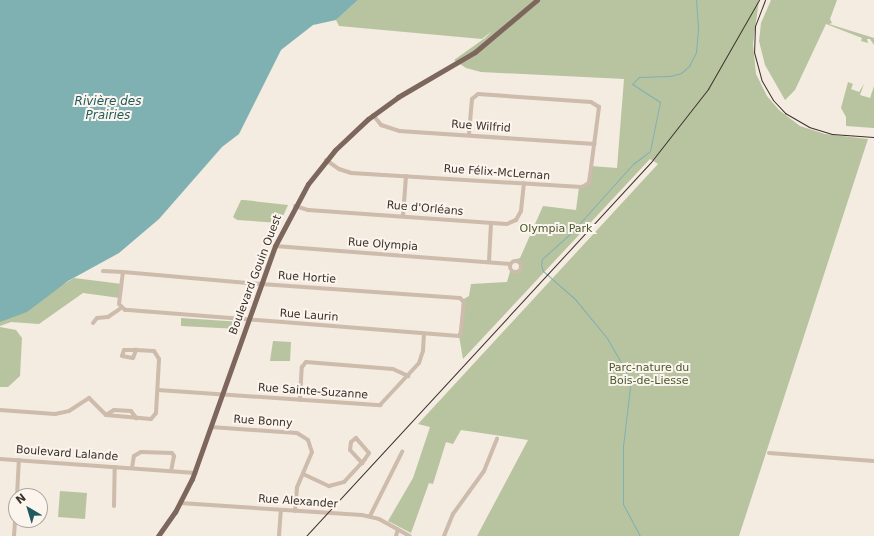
<!DOCTYPE html>
<html>
<head>
<meta charset="utf-8">
<style>
  body { margin:0 }
  #map { position:relative; width:874px; height:536px; overflow:hidden; background:#f4ebe1; font-family:"DejaVu Sans",sans-serif }
  div>[style] { position:absolute }
  [style*='--x'] { left:calc(var(--x)*1px); top:calc(var(--y)*1px); width:calc(var(--w)*1px); rotate:calc(var(--a)*1deg) }
  .green>* { inset:0; background:#b8c4a0 }
  .water>* { inset:0; background:#7fb0b2 }
  .stream>* { height:1px; margin:-0.5px; padding:0 0.5px; transform-origin:0.5px; border-radius:0.5px; background:#7fb0b2 }
  .minor>* { height:4px; margin:-2px; padding:0 2px; transform-origin:2px; border-radius:2px; background:#cdbbac }
  .minor>.ring { margin:-2px; padding:0; box-sizing:content-box; background:none; border:4px solid #cdbbac; border-radius:50% }
  .major>* { height:5px; margin:-2.5px; padding:0 2.5px; transform-origin:2.5px; border-radius:2.5px; background:#7d675c }
  .tram>* { height:1px; margin:-0.5px; padding:0 0.5px; transform-origin:0.5px; border-radius:0.5px; background:#3b302b }
  span { translate:-50% -50%; white-space:nowrap; text-align:center; line-height:1.15; -webkit-text-stroke:4px #fbf5ee; paint-order:stroke }
  .street-label { font-size:11px; color:#3b302b }
  .park-label { font-size:11px; color:#4a5a2e }
  .water-label { font-size:12px; color:#1f5a5e; font-style:italic }
  .north { position:absolute; left:8px; top:488px; width:40px; height:40px; box-sizing:border-box; background:#fbf5ee; border:1px solid #aea6a0; border-radius:50%; rotate:322deg; font-size:11px; font-weight:700; line-height:16px; text-align:center; color:#3b302b }
  .north::after { content:''; display:block; margin:auto; width:14px; height:18px; background:#1f5a5e; clip-path:polygon(50% 0,100% 100%,50% 72%,0 100%) }
</style>
</head>
<body>
<div id="map">
  <div class="green">
    <i style="clip-path:polygon(358px 0,759px 0,753px 44px,756px 74px,767px 96px,779px 110px,800px 126px,825px 134px,868px 139px,739px 536px,477px 536px,528px 440px,461px 430px,453px 444px,446px 442px,433px 484px,429px 483px,411px 533px,388px 521px,413px 478px,430px 427px,418px 424px,658px 164px,650px 159px,463px 359px,459px 336px,462px 300px,469px 296px,471px 284px,507px 282px,511px 268px,515px 271px,521px 268px,520px 262px,513px 260px,520px 258px,543px 206px,576px 210px,579px 187px,586px 186px,591px 166px,617px 168px,624px 79px,481px 72px,466px 68px,454px 60px,485px 38px,492px 31px,482px 39px,339px 26px,336px 20px)"></i>
    <i style="clip-path:polygon(771px 0,837px 0,830px 19px,832px 23px,829px 24px,874px 38px,874px 45px,870px 39px,867px 39px,868px 43px,861px 41px,862px 38px,826px 24px,795px 90px,785px 100px,765px 65px,759px 41px,761px 23px)"></i>
    <i style="clip-path:polygon(848px 82px,853px 84px,851px 89px,859px 92px,864px 84px,860px 95px,870px 98px,874px 86px,874px 128px,846px 126px,846px 117px,841px 108px)"></i>
    <i style="clip-path:polygon(241px 200px,244px 200px,288px 205px,280px 223px,237px 220px,233px 217px)"></i>
    <i style="clip-path:polygon(74px 278px,122px 284px,120px 298px,83px 293px,39px 324px,11px 322px,0 326px,0 322px)"></i>
    <i style="clip-path:polygon(181px 318px,242px 322px,239px 329px,181px 326px)"></i>
    <i style="clip-path:polygon(0 327px,16px 330px,22px 338px,20px 376px,8px 387px,0 387px)"></i>
    <i style="clip-path:polygon(273px 341px,291px 342px,290px 361px,270px 361px)"></i>
    <i style="clip-path:polygon(60px 491px,87px 493px,85px 519px,58px 517px)"></i>
  </div>
  <div class="water">
    <i style="clip-path:polygon(0 0,358px 0,336px 20px,313px 25px,281px 50px,239px 134px,222px 147px,159px 219px,119px 253px,68px 281px,27px 312px,0 322px)"></i>
  </div>
  <div class="stream">
    <i style="--x:640;--y:536;--w:36;--a:-118"></i>
    <i style="--x:623;--y:504;--w:58;--a:-90"></i>
    <i style="--x:623;--y:446;--w:59;--a:-83.2"></i>
    <i style="--x:630;--y:387;--w:16;--a:-104"></i>
    <i style="--x:626;--y:371;--w:38;--a:-120"></i>
    <i style="--x:607;--y:338;--w:50;--a:-129.4"></i>
    <i style="--x:575;--y:299;--w:43;--a:-138.8"></i>
    <i style="--x:543;--y:271;--w:6;--a:-108"></i>
    <i style="--x:541;--y:265;--w:6;--a:-81"></i>
    <i style="--x:542;--y:259;--w:39;--a:-42"></i>
    <i style="--x:571;--y:233;--w:93;--a:-48.1"></i>
    <i style="--x:633;--y:164;--w:21;--a:-37"></i>
    <i style="--x:650;--y:151;--w:50;--a:-78.5"></i>
    <i style="--x:660;--y:102;--w:33;--a:-147"></i>
    <i style="--x:632;--y:84;--w:10;--a:-45"></i>
    <i style="--x:639;--y:77;--w:31;--a:-2"></i>
    <i style="--x:670;--y:76;--w:11;--a:-15"></i>
    <i style="--x:681;--y:73;--w:11;--a:-41"></i>
    <i style="--x:689;--y:66;--w:16;--a:-63"></i>
    <i style="--x:696;--y:52;--w:24;--a:-85"></i>
    <i style="--x:698;--y:28;--w:28;--a:-94"></i>
  </div>
  <div class="minor">
    <i style="--x:373;--y:115;--w:13;--a:51"></i>
    <i style="--x:381;--y:125;--w:19;--a:18"></i>
    <i style="--x:399;--y:131;--w:196;--a:3.8"></i>
    <i style="--x:326;--y:160;--w:16;--a:35"></i>
    <i style="--x:339;--y:169;--w:13;--a:18"></i>
    <i style="--x:351;--y:173;--w:231;--a:3.5"></i>
    <i style="--x:582;--y:187;--w:8;--a:-30"></i>
    <i style="--x:589;--y:183;--w:77;--a:-82.5"></i>
    <i style="--x:599;--y:107;--w:9;--a:-148"></i>
    <i style="--x:591;--y:102;--w:113;--a:-176"></i>
    <i style="--x:478;--y:94;--w:8;--a:140"></i>
    <i style="--x:472;--y:99;--w:36;--a:95"></i>
    <i style="--x:295;--y:206;--w:14;--a:17"></i>
    <i style="--x:308;--y:210;--w:199;--a:4"></i>
    <i style="--x:507;--y:224;--w:10;--a:-24"></i>
    <i style="--x:516;--y:220;--w:10;--a:-61"></i>
    <i style="--x:521;--y:211;--w:28;--a:-84"></i>
    <i style="--x:403;--y:216;--w:40;--a:-85.7"></i>
    <i style="--x:275;--y:246;--w:236;--a:4.4"></i>
    <i class="ring" style="left:509.5px;top:260.5px;width:7px;height:7px"></i>
    <i style="--x:489;--y:261;--w:37;--a:-87"></i>
    <i style="--x:103;--y:271;--w:20;--a:3"></i>
    <i style="--x:123;--y:272;--w:139;--a:5"></i>
    <i style="--x:261;--y:284;--w:199;--a:4"></i>
    <i style="--x:460;--y:298;--w:6;--a:45"></i>
    <i style="--x:464;--y:302;--w:30;--a:96"></i>
    <i style="--x:461;--y:332;--w:4;--a:117"></i>
    <i style="--x:459;--y:336;--w:335;--a:-175.5"></i>
    <i style="--x:125;--y:310;--w:8;--a:-135"></i>
    <i style="--x:119;--y:304;--w:32;--a:-83"></i>
    <i style="--x:93;--y:323;--w:6;--a:-51"></i>
    <i style="--x:97;--y:318;--w:11;--a:-5"></i>
    <i style="--x:108;--y:317;--w:14;--a:-34"></i>
    <i style="--x:158;--y:390;--w:223;--a:3.9"></i>
    <i style="--x:380;--y:405;--w:57;--a:-47.1"></i>
    <i style="--x:419;--y:363;--w:13;--a:-72"></i>
    <i style="--x:423;--y:351;--w:17;--a:-87"></i>
    <i style="--x:300;--y:400;--w:33;--a:-87"></i>
    <i style="--x:302;--y:367;--w:6;--a:-51"></i>
    <i style="--x:306;--y:362;--w:87;--a:4.6"></i>
    <i style="--x:393;--y:369;--w:17;--a:25"></i>
    <i style="--x:0;--y:410;--w:55;--a:4.2"></i>
    <i style="--x:55;--y:414;--w:14;--a:-12"></i>
    <i style="--x:69;--y:411;--w:24;--a:-33"></i>
    <i style="--x:89;--y:398;--w:24;--a:45"></i>
    <i style="--x:106;--y:415;--w:45;--a:5.1"></i>
    <i style="--x:151;--y:419;--w:8;--a:-50"></i>
    <i style="--x:156;--y:413;--w:54;--a:-86.8"></i>
    <i style="--x:159;--y:359;--w:9;--a:-122"></i>
    <i style="--x:154;--y:351;--w:18;--a:-177"></i>
    <i style="--x:136;--y:350;--w:12;--a:180"></i>
    <i style="--x:124;--y:350;--w:6;--a:108"></i>
    <i style="--x:122;--y:356;--w:11;--a:10"></i>
    <i style="--x:133;--y:358;--w:9;--a:-69"></i>
    <i style="--x:106;--y:415;--w:9;--a:-32"></i>
    <i style="--x:114;--y:410;--w:17;--a:3"></i>
    <i style="--x:131;--y:411;--w:9;--a:54"></i>
    <i style="--x:211;--y:427;--w:86;--a:4"></i>
    <i style="--x:297;--y:433;--w:13;--a:32"></i>
    <i style="--x:308;--y:440;--w:13;--a:72"></i>
    <i style="--x:312;--y:452;--w:39;--a:113"></i>
    <i style="--x:297;--y:488;--w:23;--a:95"></i>
    <i style="--x:769;--y:453;--w:105;--a:4.4"></i>
    <i style="--x:0;--y:459;--w:196;--a:4.1"></i>
    <i style="--x:132;--y:468;--w:12;--a:-81"></i>
    <i style="--x:134;--y:456;--w:8;--a:-30"></i>
    <i style="--x:141;--y:452;--w:31;--a:2"></i>
    <i style="--x:172;--y:453;--w:4;--a:56"></i>
    <i style="--x:174;--y:456;--w:15;--a:101"></i>
    <i style="--x:303;--y:474;--w:29;--a:25"></i>
    <i style="--x:329;--y:486;--w:16;--a:-15"></i>
    <i style="--x:344;--y:482;--w:26;--a:-47"></i>
    <i style="--x:362;--y:463;--w:5;--a:-53"></i>
    <i style="--x:365;--y:459;--w:7;--a:-56"></i>
    <i style="--x:369;--y:453;--w:20;--a:-131"></i>
    <i style="--x:356;--y:438;--w:6;--a:141"></i>
    <i style="--x:351;--y:442;--w:8;--a:97"></i>
    <i style="--x:350;--y:450;--w:18;--a:47"></i>
    <i style="--x:17;--y:496;--w:36;--a:-87"></i>
    <i style="--x:180;--y:503;--w:182;--a:3.8"></i>
    <i style="--x:362;--y:515;--w:17;--a:13"></i>
    <i style="--x:379;--y:519;--w:35;--a:29"></i>
    <i style="--x:114;--y:506;--w:39;--a:-89"></i>
    <i style="--x:370;--y:516;--w:72;--a:-63.4"></i>
    <i style="--x:14;--y:536;--w:31;--a:-86"></i>
    <i style="--x:279;--y:536;--w:26;--a:-86"></i>
    <i style="--x:396;--y:536;--w:7;--a:-74"></i>
    <i style="--x:444;--y:536;--w:24;--a:-68"></i>
    <i style="--x:453;--y:514;--w:53;--a:-54.2"></i>
    <i style="--x:484;--y:471;--w:35;--a:-68"></i>
  </div>
  <div class="major">
    <i style="--x:158;--y:536;--w:29;--a:-55"></i>
    <i style="--x:175;--y:512;--w:37;--a:-63"></i>
    <i style="--x:192;--y:479;--w:247;--a:-70.4"></i>
    <i style="--x:275;--y:246;--w:70;--a:-62"></i>
    <i style="--x:308;--y:184;--w:43;--a:-51.5"></i>
    <i style="--x:335;--y:150;--w:45;--a:-43.2"></i>
    <i style="--x:368;--y:119;--w:37;--a:-36"></i>
    <i style="--x:398;--y:97;--w:89;--a:-30.3"></i>
    <i style="--x:475;--y:52;--w:81;--a:-40"></i>
  </div>
  <div class="tram">
    <i style="--x:765;--y:0;--w:28;--a:111"></i>
    <i style="--x:755;--y:26;--w:26;--a:92"></i>
    <i style="--x:754;--y:52;--w:30;--a:75"></i>
    <i style="--x:762;--y:81;--w:22;--a:60"></i>
    <i style="--x:773;--y:100;--w:18;--a:47"></i>
    <i style="--x:785;--y:113;--w:28;--a:30"></i>
    <i style="--x:809;--y:127;--w:24;--a:17"></i>
    <i style="--x:832;--y:134;--w:42;--a:4.1"></i>
    <i style="--x:306;--y:536;--w:509;--a:-47.31"></i>
    <i style="--x:651;--y:162;--w:93;--a:-52"></i>
    <i style="--x:708;--y:89;--w:103;--a:-60.2"></i>
  </div>
  <div class="street-label">
    <span style="left:481px;top:127px;rotate:4deg">Rue Wilfrid</span>
    <span style="left:497px;top:173px;rotate:4deg">Rue Félix-McLernan</span>
    <span style="left:425px;top:209px;rotate:5deg">Rue d'Orléans</span>
    <span style="left:383px;top:245px;rotate:4deg">Rue Olympia</span>
    <span style="left:256px;top:275px;rotate:-69deg">Boulevard Gouin Ouest</span>
    <span style="left:307px;top:278px;rotate:4deg">Rue Hortie</span>
    <span style="left:309px;top:316px;rotate:4deg">Rue Laurin</span>
    <span style="left:313px;top:392px;rotate:4deg">Rue Sainte-Suzanne</span>
    <span style="left:263px;top:422px;rotate:4deg">Rue Bonny</span>
    <span style="left:67px;top:454px;rotate:4deg">Boulevard Lalande</span>
    <span style="left:298px;top:502px;rotate:4deg">Rue Alexander</span>
  </div>
  <div class="park-label">
    <span style="left:556px;top:229px">Olympia Park</span>
    <span style="left:649px;top:375px">Parc-nature du<br>Bois-de-Liesse</span>
  </div>
  <div class="water-label">
    <span style="left:108px;top:109px">Rivière des<br>Prairies</span>
  </div>
  <div class="north">N</div>
</div>
</body>
</html>
